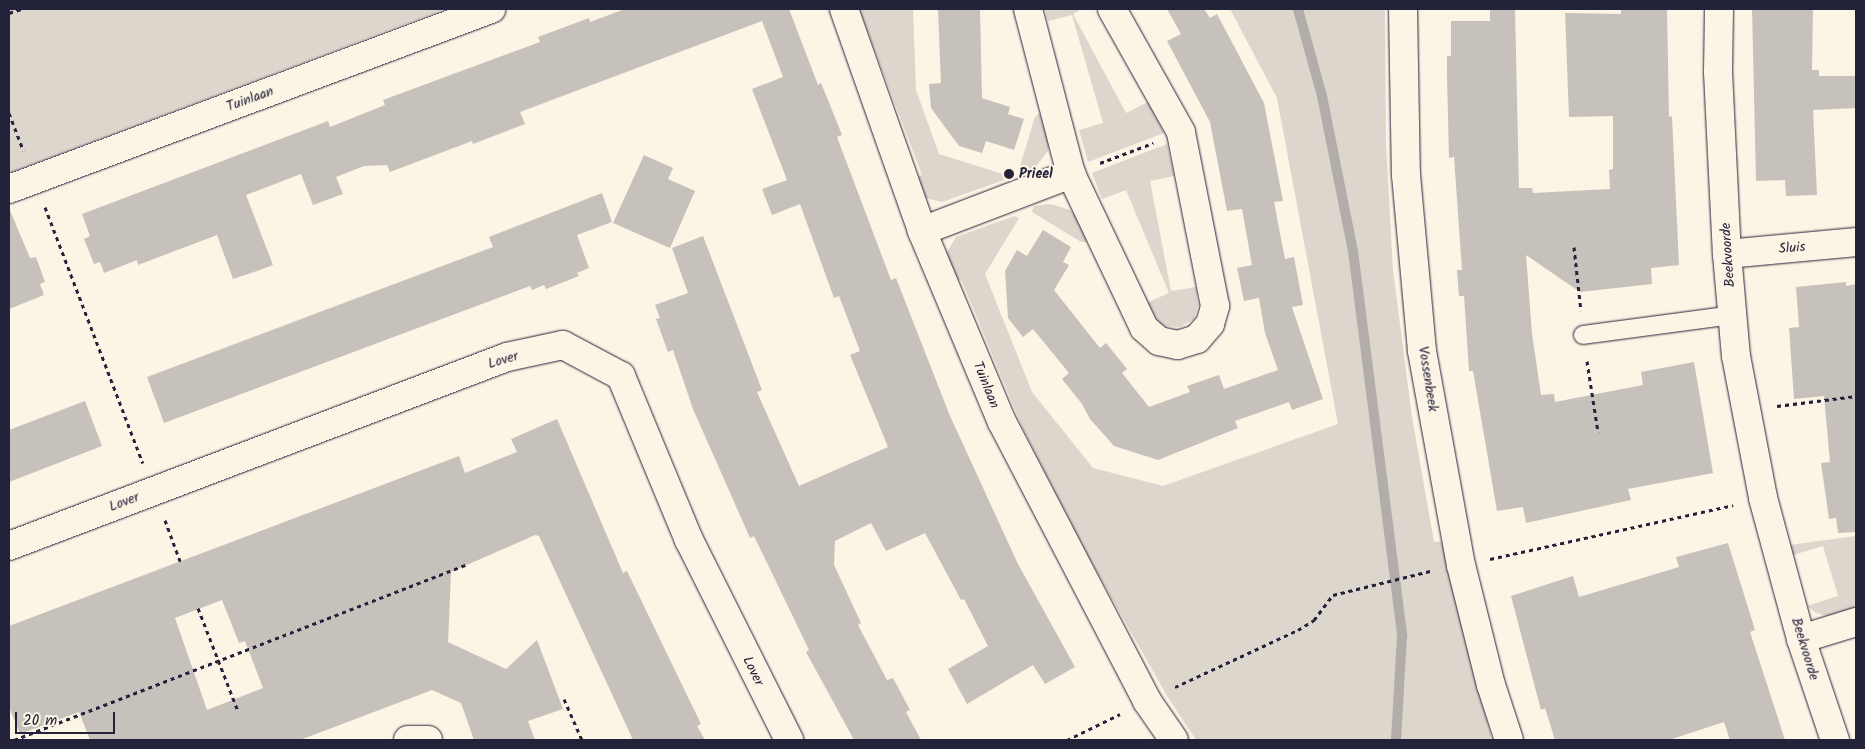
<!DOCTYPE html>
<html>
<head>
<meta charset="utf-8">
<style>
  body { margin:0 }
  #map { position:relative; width:1865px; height:749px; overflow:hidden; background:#fcf5e5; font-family:Kalam,sans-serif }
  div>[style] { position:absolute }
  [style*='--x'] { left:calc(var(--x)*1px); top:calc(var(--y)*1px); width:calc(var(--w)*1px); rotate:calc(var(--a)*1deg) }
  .green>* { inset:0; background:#dcd6cc }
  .stream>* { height:10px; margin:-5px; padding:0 5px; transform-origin:5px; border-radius:5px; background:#b2adab }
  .building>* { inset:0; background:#c6c1bb }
  .path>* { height:3px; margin-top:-1.5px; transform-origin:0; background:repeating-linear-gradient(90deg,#22223b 0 4px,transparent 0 8px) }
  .roads { filter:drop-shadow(0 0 1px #22223b) drop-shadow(0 0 1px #22223b) }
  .service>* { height:18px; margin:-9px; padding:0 9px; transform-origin:9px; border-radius:9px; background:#fcf5e5 }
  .minor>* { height:28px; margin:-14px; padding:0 14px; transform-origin:14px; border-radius:14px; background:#fcf5e5 }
  .dots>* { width:14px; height:14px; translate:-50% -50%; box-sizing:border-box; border:2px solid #fcf5e5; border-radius:50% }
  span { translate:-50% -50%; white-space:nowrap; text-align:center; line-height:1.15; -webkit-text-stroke:4px #fcf5e5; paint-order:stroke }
  .street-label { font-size:14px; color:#22223b }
  .poi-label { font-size:14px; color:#22223b; font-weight:700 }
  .left { translate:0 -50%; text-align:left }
  .frame { position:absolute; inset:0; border:10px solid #22223b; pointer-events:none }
  .scale { position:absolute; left:15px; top:712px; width:100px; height:22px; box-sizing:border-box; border:2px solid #22223b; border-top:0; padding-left:6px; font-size:15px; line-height:18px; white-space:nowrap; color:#22223b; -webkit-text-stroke:4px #fcf5e5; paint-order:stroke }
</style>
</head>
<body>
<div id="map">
  <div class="green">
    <i style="clip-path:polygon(9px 9px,445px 9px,9px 173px)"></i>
    <i style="clip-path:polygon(859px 9px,913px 9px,916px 90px,939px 154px,1006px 175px,1004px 180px,942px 202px,926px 198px,919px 191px,913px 179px,922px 175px)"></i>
    <i style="clip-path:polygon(1045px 9px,1081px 9px,1073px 14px,1126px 113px,1148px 102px,1164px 133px,1088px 162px,1079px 130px,1103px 123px,1072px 15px,1048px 21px)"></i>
    <i style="clip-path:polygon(1230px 9px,1385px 9px,1386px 144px,1393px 270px,1412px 417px,1434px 542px,1444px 541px,1492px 740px,1196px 740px,1167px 696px,1086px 553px,1023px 429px,961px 279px,952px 282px,945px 255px,956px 237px,1014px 216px,1019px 218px,985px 274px,1032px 392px,1093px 468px,1163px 486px,1338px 424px,1277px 98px)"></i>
    <i style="clip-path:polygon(1040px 113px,1049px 143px,1048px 151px,1037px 165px,1023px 175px,1019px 169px,1035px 117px)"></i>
    <i style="clip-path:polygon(1167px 144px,1174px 176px,1150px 181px,1171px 291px,1196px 287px,1198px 305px,1194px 319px,1180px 327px,1165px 326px,1158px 322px,1146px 303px,1169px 293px,1126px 190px,1102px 199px,1092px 173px)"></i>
    <i style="clip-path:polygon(1051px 204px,1070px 210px,1081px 220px,1087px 242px,1081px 242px,1032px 212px,1034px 206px)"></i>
    <i style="clip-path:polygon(1856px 536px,1856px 611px,1831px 617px,1816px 613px,1807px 606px,1838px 596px,1823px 546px,1793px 555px,1789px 545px)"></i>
  </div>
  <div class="stream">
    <i style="--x:1298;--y:9;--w:90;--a:74.6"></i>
    <i style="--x:1322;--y:96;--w:158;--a:78.7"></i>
    <i style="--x:1353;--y:251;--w:388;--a:82.7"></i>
    <i style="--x:1402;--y:636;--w:104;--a:93.3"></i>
  </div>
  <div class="building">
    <i style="clip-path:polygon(625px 9px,789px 9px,818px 85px,821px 83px,832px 110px,842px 135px,837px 137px,891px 280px,896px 278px,950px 416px,1018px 564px,1075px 667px,1045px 684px,1033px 665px,967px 704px,948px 669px,988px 646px,964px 599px,961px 600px,925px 533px,886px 551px,871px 523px,835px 541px,834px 565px,861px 623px,858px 625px,887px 680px,893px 678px,910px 710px,906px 712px,921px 740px,854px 740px,806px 652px,809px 650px,754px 536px,750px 538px,693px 409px,673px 350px,668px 352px,656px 319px,660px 318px,655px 305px,688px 293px,672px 248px,703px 236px,762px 390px,757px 392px,799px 486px,888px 447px,850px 355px,860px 351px,839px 296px,834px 298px,800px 204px,772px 215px,762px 189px,787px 180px,752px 89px,783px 77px,762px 21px,520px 112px,525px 124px,473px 144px,472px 141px,390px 172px,387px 165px,364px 166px,336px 177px,343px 194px,313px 205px,301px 174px,246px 195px,273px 265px,257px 271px,233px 279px,217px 235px,138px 265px,137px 260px,104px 273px,100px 262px,94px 264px,84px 239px,90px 236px,82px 214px,328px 121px,330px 127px,385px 105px,383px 100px,540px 42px,538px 37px,589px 18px,590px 22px)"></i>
    <i style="clip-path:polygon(938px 9px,980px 9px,982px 98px,1010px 107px,1008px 114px,1024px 119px,1014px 150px,986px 141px,982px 153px,959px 146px,931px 108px,929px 84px,941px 83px)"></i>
    <i style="clip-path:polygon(1167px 9px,1204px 9px,1210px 18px,1217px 14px,1264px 103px,1283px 201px,1274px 202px,1285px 259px,1294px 257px,1303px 305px,1292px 307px,1323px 399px,1292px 410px,1289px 402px,1235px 421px,1238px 428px,1158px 460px,1114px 446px,1090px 419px,1082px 404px,1062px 379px,1069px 373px,1033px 329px,1023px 337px,1008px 318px,1005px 271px,1017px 250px,1027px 256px,1043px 230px,1071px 247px,1063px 262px,1069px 265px,1054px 290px,1100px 348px,1106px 343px,1127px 369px,1122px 373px,1149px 407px,1190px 392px,1187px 386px,1219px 375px,1224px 389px,1278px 370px,1265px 333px,1259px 298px,1244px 301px,1237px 268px,1252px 265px,1242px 209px,1227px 211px,1210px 122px,1167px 41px,1181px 34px)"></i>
    <i style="clip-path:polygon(1490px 9px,1515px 9px,1519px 188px,1532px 188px,1533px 193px,1610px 189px,1609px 170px,1613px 169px,1613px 116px,1569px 117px,1565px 13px,1621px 14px,1621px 9px,1667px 9px,1669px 117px,1672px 116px,1679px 265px,1651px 268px,1652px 284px,1580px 292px,1526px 255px,1532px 334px,1541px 395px,1554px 394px,1555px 402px,1643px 385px,1641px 372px,1694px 362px,1713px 473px,1628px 489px,1631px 500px,1526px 523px,1523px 507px,1497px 511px,1473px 371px,1469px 371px,1464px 296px,1459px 296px,1457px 270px,1462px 270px,1454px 157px,1449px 158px,1447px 76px,1447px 56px,1451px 56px,1451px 21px,1490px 21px)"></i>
    <i style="clip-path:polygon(1752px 9px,1813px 9px,1812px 70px,1819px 70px,1819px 76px,1856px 76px,1856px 108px,1813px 110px,1817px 195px,1786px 196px,1785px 180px,1756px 181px)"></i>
    <i style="clip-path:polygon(644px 155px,673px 168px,668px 179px,695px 191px,670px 248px,613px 223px)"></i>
    <i style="clip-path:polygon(602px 193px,612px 222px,577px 235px,589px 268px,577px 273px,579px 276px,546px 289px,544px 285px,532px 290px,530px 286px,164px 423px,147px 377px,493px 247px,489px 237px)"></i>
    <i style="clip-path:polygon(9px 208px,30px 258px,36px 257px,45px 282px,40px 284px,44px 295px,9px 309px)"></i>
    <i style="clip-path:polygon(1846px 282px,1846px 286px,1856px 284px,1856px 532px,1838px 533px,1836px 518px,1829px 519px,1821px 463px,1830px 462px,1824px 396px,1794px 399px,1789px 328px,1799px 327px,1796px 287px)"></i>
    <i style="clip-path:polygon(85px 401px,102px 446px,9px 482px,9px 430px)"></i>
    <i style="clip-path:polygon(evenodd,557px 419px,623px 573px,627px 571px,701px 724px,697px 726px,705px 740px,633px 740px,539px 536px,535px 535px,451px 572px,448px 642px,506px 669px,537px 640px,563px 709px,528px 721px,535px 740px,474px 740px,461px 703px,432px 690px,300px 740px,90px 740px,79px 712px,20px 734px,9px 707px,9px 626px,459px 456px,465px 473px,517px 452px,511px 439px,557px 419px,222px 600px,239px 643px,245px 641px,263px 688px,207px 710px,175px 618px,222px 600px)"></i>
    <i style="clip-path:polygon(1728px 543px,1755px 630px,1750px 632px,1785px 740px,1730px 740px,1724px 722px,1669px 740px,1555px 740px,1545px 708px,1541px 710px,1511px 596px,1573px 576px,1579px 597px,1679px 567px,1676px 557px)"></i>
  </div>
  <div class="path">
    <i style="--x:9;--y:13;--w:13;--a:-18"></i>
    <i style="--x:9;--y:113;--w:40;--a:69"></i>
    <i style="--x:1100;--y:163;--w:57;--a:-20.7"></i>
    <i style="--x:45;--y:207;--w:274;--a:69.1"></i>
    <i style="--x:1574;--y:247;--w:64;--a:83.8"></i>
    <i style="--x:1587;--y:361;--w:72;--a:81.2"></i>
    <i style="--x:1777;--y:406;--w:80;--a:-7.2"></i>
    <i style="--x:165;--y:520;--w:44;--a:69.9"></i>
    <i style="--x:1490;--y:559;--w:249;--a:-12.5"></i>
    <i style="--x:198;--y:608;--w:110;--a:68.8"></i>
    <i style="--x:1175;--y:687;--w:136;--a:-24.9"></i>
    <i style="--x:1298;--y:630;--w:19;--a:-32"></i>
    <i style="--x:1314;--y:620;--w:31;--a:-53"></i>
    <i style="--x:1333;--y:595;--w:100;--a:-13.9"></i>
    <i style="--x:564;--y:699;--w:45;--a:66.3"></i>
    <i style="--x:14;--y:740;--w:487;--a:-21.2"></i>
    <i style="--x:1067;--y:740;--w:59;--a:-26.1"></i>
  </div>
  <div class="roads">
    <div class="service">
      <i style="--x:1583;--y:335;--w:151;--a:-7.6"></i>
    </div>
    <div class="minor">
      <i style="--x:844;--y:9;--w:235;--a:70.6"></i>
      <i style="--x:922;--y:231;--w:207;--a:67.3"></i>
      <i style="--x:1002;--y:422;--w:314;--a:62.5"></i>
      <i style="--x:1147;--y:701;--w:47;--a:55.3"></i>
      <i style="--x:1028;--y:9;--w:171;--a:75.4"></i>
      <i style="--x:1071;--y:174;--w:170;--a:64.6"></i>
      <i style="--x:1144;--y:328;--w:20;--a:41"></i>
      <i style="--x:1159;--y:341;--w:19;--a:12"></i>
      <i style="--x:1178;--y:345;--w:20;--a:-18"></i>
      <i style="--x:1197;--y:339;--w:20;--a:-49"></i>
      <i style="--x:1210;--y:324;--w:19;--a:-74"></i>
      <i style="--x:1215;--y:306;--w:177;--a:-101.1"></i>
      <i style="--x:1181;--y:132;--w:141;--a:-119.3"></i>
      <i style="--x:1403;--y:9;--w:166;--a:89"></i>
      <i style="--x:1406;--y:175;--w:177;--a:84.8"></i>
      <i style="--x:1422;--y:351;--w:218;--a:79.7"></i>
      <i style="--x:1461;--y:565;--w:124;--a:76"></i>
      <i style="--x:1491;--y:685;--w:58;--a:71.9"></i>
      <i style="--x:1719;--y:9;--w:63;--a:90.9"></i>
      <i style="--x:1718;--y:72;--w:182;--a:87.2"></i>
      <i style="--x:1727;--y:254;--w:102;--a:85"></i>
      <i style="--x:1736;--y:356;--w:145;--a:79.2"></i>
      <i style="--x:1763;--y:498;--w:146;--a:74.9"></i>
      <i style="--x:1801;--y:639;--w:107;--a:71.4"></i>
      <i style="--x:9;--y:189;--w:515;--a:-20.48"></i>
      <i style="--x:922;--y:231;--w:160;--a:-20.9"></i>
      <i style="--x:1727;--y:254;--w:130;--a:-5.3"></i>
      <i style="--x:9;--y:546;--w:533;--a:-20.78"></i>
      <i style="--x:507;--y:357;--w:57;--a:-12.1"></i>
      <i style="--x:563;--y:345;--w:66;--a:28.1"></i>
      <i style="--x:621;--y:376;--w:178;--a:67.5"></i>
      <i style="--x:689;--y:540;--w:224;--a:63.4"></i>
      <i style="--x:1801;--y:639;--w:58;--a:-17.2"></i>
      <i style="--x:408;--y:740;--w:20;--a:0"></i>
    </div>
  </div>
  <div class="dots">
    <i style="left:1009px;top:174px;background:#22223b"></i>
  </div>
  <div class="street-label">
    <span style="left:250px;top:99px;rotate:-20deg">Tuinlaan</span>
    <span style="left:1792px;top:248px;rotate:-5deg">Sluis</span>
    <span style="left:1728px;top:255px;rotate:-94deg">Beekvoorde</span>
    <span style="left:503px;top:360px;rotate:-17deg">Lover</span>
    <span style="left:1428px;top:379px;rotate:81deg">Vossenbeek</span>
    <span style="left:986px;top:385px;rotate:68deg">Tuinlaan</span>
    <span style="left:124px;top:502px;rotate:-21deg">Lover</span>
    <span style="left:1805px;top:649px;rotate:73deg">Beekvoorde</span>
    <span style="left:753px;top:671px;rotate:64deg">Lover</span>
  </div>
  <div class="poi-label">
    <span class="left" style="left:1019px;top:174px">Prieel</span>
  </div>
  <div class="frame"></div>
  <div class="scale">20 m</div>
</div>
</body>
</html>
